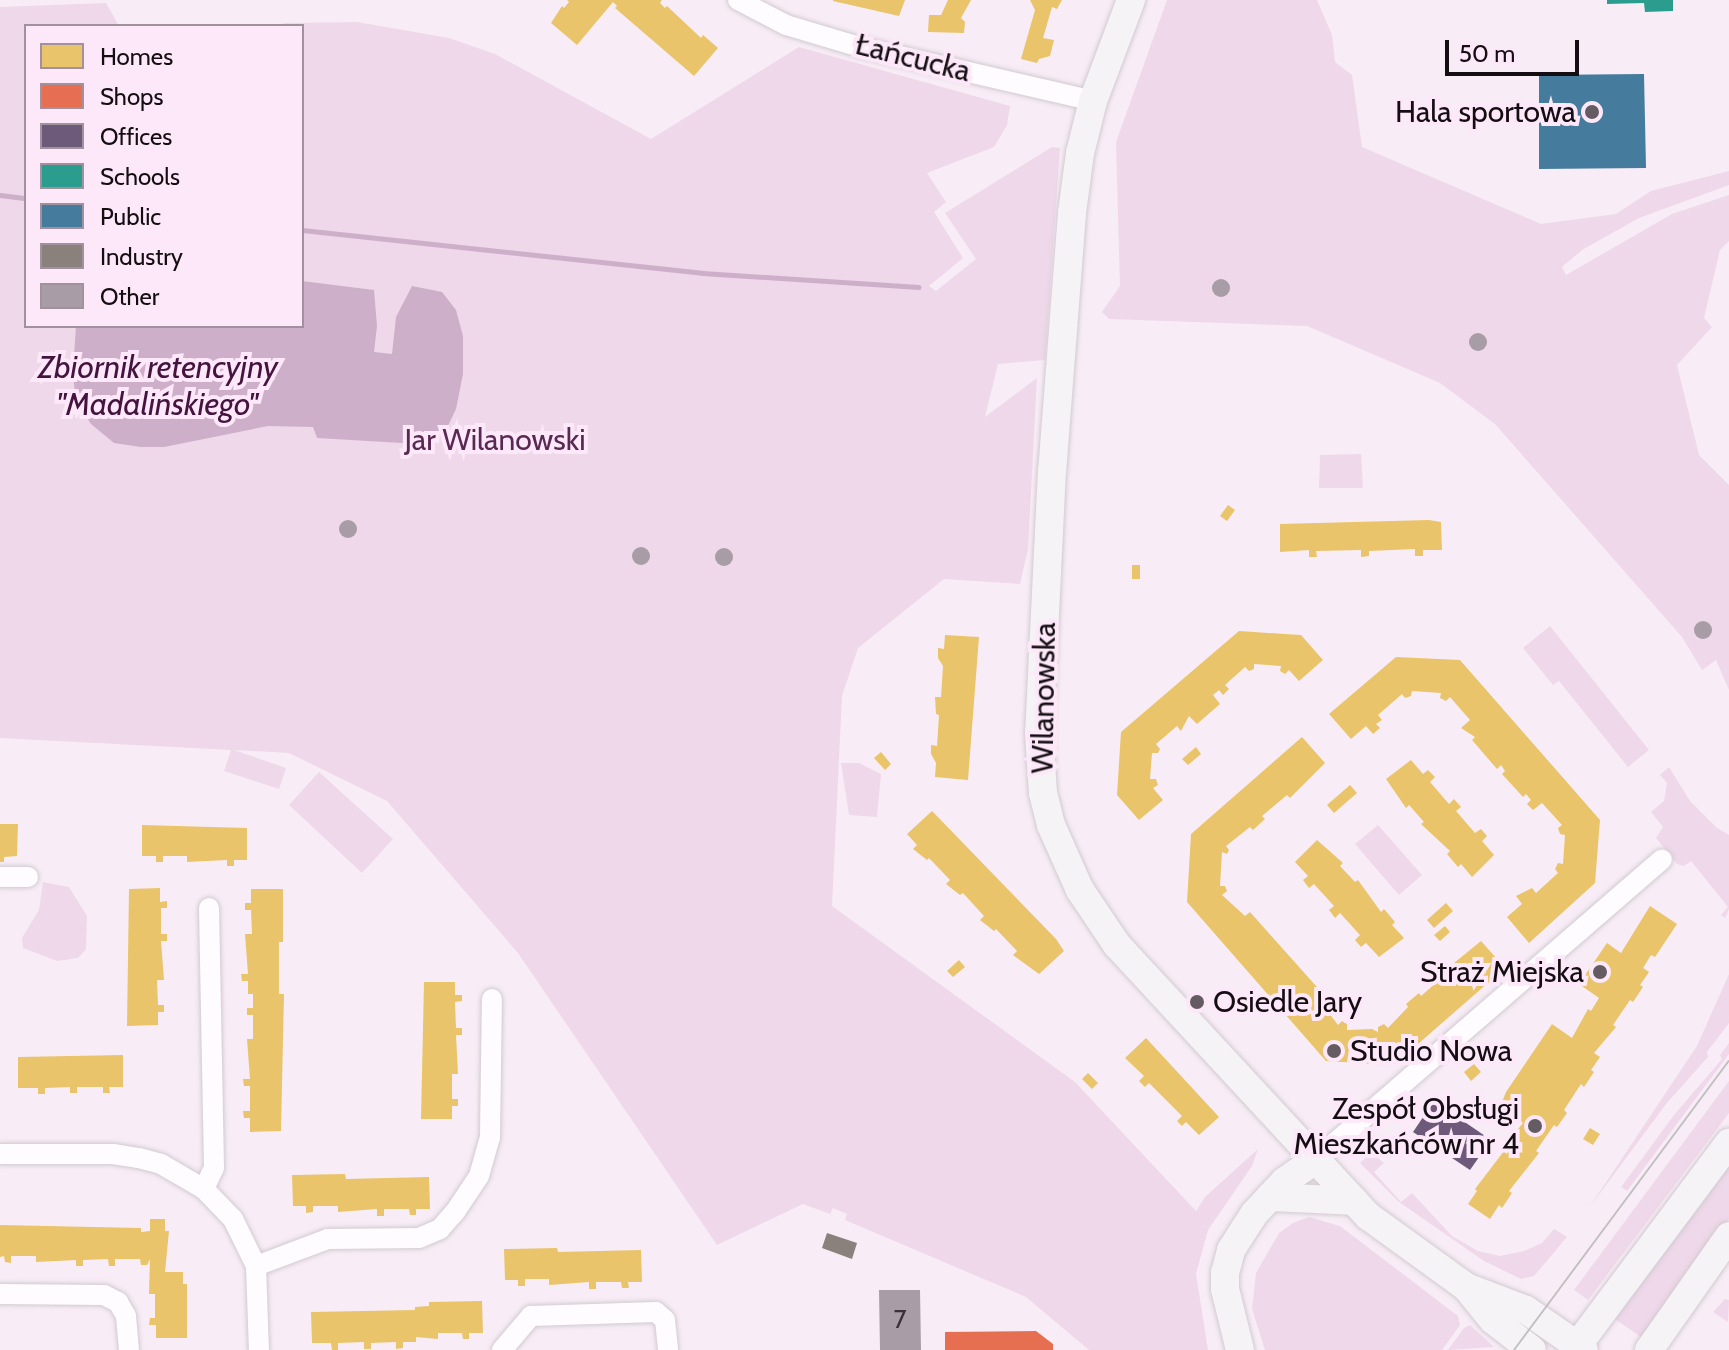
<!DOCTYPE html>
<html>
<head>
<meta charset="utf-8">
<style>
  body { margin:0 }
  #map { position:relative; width:1729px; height:1350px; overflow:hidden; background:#f8edf6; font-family:Cabin,sans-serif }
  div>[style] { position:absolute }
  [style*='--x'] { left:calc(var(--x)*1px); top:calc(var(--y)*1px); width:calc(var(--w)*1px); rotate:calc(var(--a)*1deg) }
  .green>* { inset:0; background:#eed8ea }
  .water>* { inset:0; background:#ceafc9 }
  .homes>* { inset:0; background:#e9c46a }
  .shops>* { inset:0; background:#e76f51 }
  .offices>* { inset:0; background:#6d597a }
  .schools>* { inset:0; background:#2a9d8f }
  .public>* { inset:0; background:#457b9d }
  .industry>* { inset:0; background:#8a817c }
  .stream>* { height:5px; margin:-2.5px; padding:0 2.5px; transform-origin:2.5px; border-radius:2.5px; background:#ceafc9 }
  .building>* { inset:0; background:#a89ca6 }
  .round { border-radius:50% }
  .roads { filter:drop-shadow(0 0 2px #d2cad1) drop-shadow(0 0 2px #d2cad1) }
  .street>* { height:20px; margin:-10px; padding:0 10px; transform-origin:10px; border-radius:10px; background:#fefcfe }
  .secondary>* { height:28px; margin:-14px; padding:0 14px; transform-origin:14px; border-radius:14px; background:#f6f3f6 }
  .tram>* { height:2px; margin:-1px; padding:0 1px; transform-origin:1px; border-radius:1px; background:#c2bfc1 }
  .dots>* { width:22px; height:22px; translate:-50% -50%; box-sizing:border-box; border:4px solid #fde8f9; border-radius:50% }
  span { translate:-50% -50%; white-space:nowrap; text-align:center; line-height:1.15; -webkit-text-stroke:8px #fde8f9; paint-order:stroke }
  .number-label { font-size:26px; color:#393238 }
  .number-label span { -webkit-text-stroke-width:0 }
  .street-label { font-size:30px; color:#140e13 }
  .poi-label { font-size:30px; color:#140e13 }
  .right { translate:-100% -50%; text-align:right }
  .left { translate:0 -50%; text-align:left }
  .park-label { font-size:30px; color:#592954 }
  .water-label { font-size:32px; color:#44143f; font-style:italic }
  .legend { position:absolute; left:24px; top:24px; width:280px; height:304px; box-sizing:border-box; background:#fde8f9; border:2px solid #a0919d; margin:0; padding:10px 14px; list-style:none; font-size:24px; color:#140e13 }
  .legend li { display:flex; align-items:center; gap:16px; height:40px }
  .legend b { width:40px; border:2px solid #a0919d }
  .scale { position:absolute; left:1445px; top:40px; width:134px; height:36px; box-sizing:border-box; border:4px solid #140e13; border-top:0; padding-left:10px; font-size:24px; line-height:28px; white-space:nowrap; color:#140e13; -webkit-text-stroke:6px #fde8f9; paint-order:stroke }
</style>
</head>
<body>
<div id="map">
  <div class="green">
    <i style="clip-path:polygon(1167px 0,1317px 0,1332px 35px,1335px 62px,1352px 75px,1362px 147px,1541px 224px,1616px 214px,1651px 191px,1729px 171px,1729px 185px,1639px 218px,1582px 250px,1562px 267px,1566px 275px,1672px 214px,1729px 195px,1729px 241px,1720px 250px,1704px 318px,1712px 327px,1677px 365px,1699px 455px,1729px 485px,1729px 690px,1716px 660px,1702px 670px,1682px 637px,1495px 424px,1440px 383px,1307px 326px,1109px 319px,1102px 312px,1120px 286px,1116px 142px)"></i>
    <i style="clip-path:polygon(106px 3px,119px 26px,26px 26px,26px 326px,302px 326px,302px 26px,272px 26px,286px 23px,357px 22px,449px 38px,495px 54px,651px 139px,799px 47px,1010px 106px,1007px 125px,994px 147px,927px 173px,946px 202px,934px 212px,963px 258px,929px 286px,936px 291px,976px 259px,945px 213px,1052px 147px,1060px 148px,1045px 360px,998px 364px,985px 417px,1037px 378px,1028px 549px,1020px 584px,944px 579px,858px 648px,842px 696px,832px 906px,1075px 1082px,1196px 1211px,1205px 1197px,1258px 1149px,1252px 1166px,1208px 1230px,1196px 1274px,1208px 1350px,1089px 1350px,1026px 1297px,845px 1220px,847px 1214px,833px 1208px,830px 1214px,803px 1204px,717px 1245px,518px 953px,387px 801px,289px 753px,234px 750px,286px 768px,279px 789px,224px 771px,231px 750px,0 738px,0 7px)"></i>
    <i style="clip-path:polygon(1361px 454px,1363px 488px,1319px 488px,1320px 455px)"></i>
    <i style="clip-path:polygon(1550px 626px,1649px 750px,1628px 767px,1559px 681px,1553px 685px,1523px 648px)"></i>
    <i style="clip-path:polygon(841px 763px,859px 763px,881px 774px,877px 817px,849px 815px)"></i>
    <i style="clip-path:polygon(1669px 767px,1690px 801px,1717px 828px,1729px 835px,1729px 909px,1725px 918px,1721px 915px,1728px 907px,1691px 861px,1684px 866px,1677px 864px,1656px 838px,1663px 827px,1651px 812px,1664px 801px,1667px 783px,1660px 775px)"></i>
    <i style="clip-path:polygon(319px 772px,393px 839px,362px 873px,289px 805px)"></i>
    <i style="clip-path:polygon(1378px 825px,1422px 875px,1399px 895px,1355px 844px)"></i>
    <i style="clip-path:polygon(43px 882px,69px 887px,87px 916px,86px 949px,78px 958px,57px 961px,23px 948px,22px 938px,39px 910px)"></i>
    <i style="clip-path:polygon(1729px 974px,1729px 1023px,1707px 1052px,1708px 1057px,1666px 1104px,1589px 1208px,1697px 1046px)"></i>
    <i style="clip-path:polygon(1729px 1043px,1729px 1054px,1627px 1191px,1621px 1187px,1674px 1115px,1722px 1059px,1720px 1055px)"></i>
    <i style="clip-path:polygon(1729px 1081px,1729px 1113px,1588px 1300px,1574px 1290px)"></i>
    <i style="clip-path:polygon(1371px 1153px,1384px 1163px,1374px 1172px,1401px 1202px,1412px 1193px,1452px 1236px,1478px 1251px,1500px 1256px,1524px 1251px,1542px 1243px,1554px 1229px,1567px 1237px,1534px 1276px,1521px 1279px,1484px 1261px,1399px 1202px,1360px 1163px)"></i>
    <i style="clip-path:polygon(1729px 1160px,1729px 1219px,1644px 1339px,1612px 1317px)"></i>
    <i style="clip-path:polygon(1309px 1217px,1340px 1226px,1458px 1316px,1460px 1325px,1442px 1350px,1265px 1350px,1252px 1309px,1256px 1273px,1279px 1233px,1293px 1223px)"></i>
    <i style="clip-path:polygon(1725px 1299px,1729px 1300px,1728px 1322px,1713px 1312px)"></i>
    <i style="clip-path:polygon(1470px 1325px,1494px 1347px,1448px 1350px,1464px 1328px)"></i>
  </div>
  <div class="water">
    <i style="clip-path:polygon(302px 281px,374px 290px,377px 326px,374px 352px,392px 354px,396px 317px,412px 286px,442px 292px,456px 310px,463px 336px,463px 374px,456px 409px,446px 430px,419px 441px,402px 443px,317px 438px,313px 427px,268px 426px,164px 447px,141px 447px,114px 443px,91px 424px,83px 412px,75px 394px,73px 373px,76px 326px,302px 326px)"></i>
  </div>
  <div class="homes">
    <i style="clip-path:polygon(567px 0,662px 0,660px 3px,665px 8px,667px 6px,701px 38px,703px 35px,718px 48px,694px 76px,615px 8px,617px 6px,613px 2px,577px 45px,551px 23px,562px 6px,564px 8px,569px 2px)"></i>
    <i style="clip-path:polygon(905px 0,899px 16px,833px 1px,833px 0)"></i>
    <i style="clip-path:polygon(948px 0,971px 0,961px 18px,965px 22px,964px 33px,928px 32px,929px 15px,941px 15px)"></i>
    <i style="clip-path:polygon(1030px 0,1062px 0,1057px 9px,1052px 7px,1043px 38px,1054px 40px,1050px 56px,1039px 59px,1037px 63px,1021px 59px,1035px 10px)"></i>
    <i style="clip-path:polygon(1228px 505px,1235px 510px,1227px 521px,1220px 516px)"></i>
    <i style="clip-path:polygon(1429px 520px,1441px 522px,1442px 550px,1423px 550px,1423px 556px,1415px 556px,1415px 549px,1369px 551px,1369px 556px,1361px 557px,1361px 550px,1316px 551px,1317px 557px,1309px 557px,1309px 550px,1280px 552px,1280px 524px)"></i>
    <i style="clip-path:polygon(1132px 565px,1140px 565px,1140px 579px,1132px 579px)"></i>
    <i style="clip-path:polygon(1239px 631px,1301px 635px,1323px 660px,1299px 681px,1289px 670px,1285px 674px,1280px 671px,1281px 666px,1254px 664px,1254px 669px,1249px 671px,1245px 667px,1225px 685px,1229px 689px,1223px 695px,1219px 690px,1213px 695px,1220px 704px,1197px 724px,1189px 716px,1181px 731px,1177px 726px,1156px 744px,1160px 749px,1158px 753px,1152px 753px,1150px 779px,1156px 779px,1158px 785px,1153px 788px,1163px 800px,1139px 820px,1117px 795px,1121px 732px)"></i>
    <i style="clip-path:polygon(945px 635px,979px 637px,968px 780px,935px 777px,936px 763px,931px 754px,931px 745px,937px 746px,939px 715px,936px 714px,935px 697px,941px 697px,943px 666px,938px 658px,938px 648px,944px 649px)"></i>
    <i style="clip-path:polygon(1396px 657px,1460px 660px,1600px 820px,1595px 883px,1529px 943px,1507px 917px,1522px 904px,1516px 896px,1532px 888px,1536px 893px,1558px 873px,1555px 869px,1558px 863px,1563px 864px,1565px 835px,1560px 834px,1558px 828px,1562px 825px,1542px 803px,1533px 810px,1527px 804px,1531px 800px,1526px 794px,1523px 797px,1502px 774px,1505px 771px,1501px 765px,1497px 769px,1472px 740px,1475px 737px,1461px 728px,1470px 720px,1450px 697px,1446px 701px,1440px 698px,1441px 693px,1412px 691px,1411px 696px,1405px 698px,1402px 694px,1378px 715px,1382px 720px,1376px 724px,1380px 728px,1373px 734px,1366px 726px,1351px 739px,1329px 714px)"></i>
    <i style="clip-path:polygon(1302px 737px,1325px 763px,1290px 798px,1287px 795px,1262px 816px,1265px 819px,1253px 830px,1250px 827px,1226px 846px,1229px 850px,1227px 854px,1222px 852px,1220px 886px,1225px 886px,1227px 891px,1222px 895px,1245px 916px,1250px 912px,1325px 996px,1320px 1001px,1338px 1025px,1342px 1021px,1347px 1024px,1347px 1030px,1372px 1029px,1378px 1032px,1378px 1027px,1384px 1024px,1388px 1028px,1408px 1007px,1406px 1004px,1419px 993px,1421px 996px,1445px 975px,1443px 972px,1481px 941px,1505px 968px,1394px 1065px,1326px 1061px,1187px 902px,1191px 834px)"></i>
    <i style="clip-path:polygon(1196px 747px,1201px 754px,1188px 765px,1182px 759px)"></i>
    <i style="clip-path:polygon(881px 752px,891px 764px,885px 770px,874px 758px)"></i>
    <i style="clip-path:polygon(1411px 760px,1423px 774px,1428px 770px,1435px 777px,1430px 782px,1449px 804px,1454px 799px,1461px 807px,1456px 811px,1475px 833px,1481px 829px,1487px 836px,1482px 841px,1494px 855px,1472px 877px,1461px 864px,1458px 867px,1447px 854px,1450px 851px,1421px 824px,1424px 822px,1409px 805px,1406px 808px,1386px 779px)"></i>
    <i style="clip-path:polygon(1350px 785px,1357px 793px,1334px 813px,1327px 805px)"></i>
    <i style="clip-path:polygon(932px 811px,1056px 939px,1064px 951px,1039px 974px,1013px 955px,1017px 951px,996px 929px,994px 931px,980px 920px,984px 916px,963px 893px,960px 895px,946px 884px,950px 880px,929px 858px,927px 860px,913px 849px,917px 845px,907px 834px)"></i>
    <i style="clip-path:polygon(0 824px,18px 824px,17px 856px,4px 857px,4px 862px,0 862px)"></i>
    <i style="clip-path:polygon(142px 825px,247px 828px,247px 860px,234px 860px,234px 866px,227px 866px,227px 860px,187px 862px,187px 856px,163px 856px,163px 862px,156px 862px,156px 856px,142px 856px)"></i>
    <i style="clip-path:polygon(1317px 840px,1343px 863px,1340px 866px,1355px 882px,1358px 880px,1381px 912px,1384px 909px,1395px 922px,1392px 925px,1404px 938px,1379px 957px,1366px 943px,1361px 947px,1355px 940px,1360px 935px,1340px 913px,1335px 918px,1329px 910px,1334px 906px,1314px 884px,1309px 888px,1303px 880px,1308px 876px,1295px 862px)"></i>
    <i style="clip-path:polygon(160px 888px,160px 902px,167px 901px,167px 908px,161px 908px,161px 934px,167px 934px,167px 941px,161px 941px,164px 980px,157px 980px,158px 1005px,164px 1005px,164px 1012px,158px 1012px,158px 1025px,127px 1026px,129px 889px)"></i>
    <i style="clip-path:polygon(251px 889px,283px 889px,283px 942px,279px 942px,279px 994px,284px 994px,281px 1131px,250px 1132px,250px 1118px,244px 1118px,243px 1111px,250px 1111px,250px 1086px,244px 1086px,243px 1079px,250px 1079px,247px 1039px,253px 1039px,253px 1015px,247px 1015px,247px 1008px,253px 1008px,253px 994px,248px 994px,248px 981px,242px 981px,241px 974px,248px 974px,245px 934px,252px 934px,251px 910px,245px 910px,245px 903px,251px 903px)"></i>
    <i style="clip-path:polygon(1446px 903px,1453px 911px,1434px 928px,1427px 920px)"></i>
    <i style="clip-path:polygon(1650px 906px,1677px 924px,1655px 957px,1651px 955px,1643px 968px,1649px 972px,1640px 985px,1643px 987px,1633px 1002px,1630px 1000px,1613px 1025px,1616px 1027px,1594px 1053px,1600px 1057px,1591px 1070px,1594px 1072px,1584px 1087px,1581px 1084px,1564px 1110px,1567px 1113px,1557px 1127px,1554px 1125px,1536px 1151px,1539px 1153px,1509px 1191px,1512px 1193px,1502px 1208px,1499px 1205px,1490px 1219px,1468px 1204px,1477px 1191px,1475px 1189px,1504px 1151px,1502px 1149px,1523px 1123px,1500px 1107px,1506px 1092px,1552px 1024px,1572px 1038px,1588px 1009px,1591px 1011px,1599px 998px,1579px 984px,1607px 943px,1621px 953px)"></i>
    <i style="clip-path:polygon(1445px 926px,1450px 932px,1440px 941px,1434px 935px)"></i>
    <i style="clip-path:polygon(959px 960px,965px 967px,953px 977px,947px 971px)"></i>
    <i style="clip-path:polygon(424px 982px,455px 982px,455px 995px,462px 995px,462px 1001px,455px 1002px,456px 1028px,462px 1028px,462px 1035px,456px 1035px,458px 1074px,452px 1074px,452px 1099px,458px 1099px,458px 1106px,452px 1106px,452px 1119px,421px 1119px)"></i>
    <i style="clip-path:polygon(1146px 1038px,1219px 1117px,1199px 1135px,1186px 1122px,1182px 1126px,1177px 1121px,1182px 1116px,1149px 1083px,1145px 1087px,1139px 1081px,1144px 1076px,1125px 1058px)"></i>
    <i style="clip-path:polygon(123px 1055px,123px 1087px,109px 1087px,110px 1093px,103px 1093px,103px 1087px,77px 1087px,77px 1093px,70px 1093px,70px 1087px,45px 1088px,45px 1094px,38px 1094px,38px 1088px,18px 1088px,18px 1057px)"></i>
    <i style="clip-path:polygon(1474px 1064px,1481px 1072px,1471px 1081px,1464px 1072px)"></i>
    <i style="clip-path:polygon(1088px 1073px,1098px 1083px,1092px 1089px,1082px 1079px)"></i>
    <i style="clip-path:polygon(1590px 1128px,1600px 1134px,1593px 1145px,1583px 1139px)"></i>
    <i style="clip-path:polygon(345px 1174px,346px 1179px,429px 1177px,430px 1209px,416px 1209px,416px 1215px,410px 1215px,409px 1209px,384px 1209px,384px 1216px,377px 1216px,377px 1209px,338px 1212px,338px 1206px,313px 1206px,313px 1212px,306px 1213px,306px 1206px,293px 1206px,292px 1175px)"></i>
    <i style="clip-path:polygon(150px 1219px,165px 1219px,165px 1231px,169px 1231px,165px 1272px,183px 1272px,183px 1284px,187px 1284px,187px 1338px,156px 1338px,156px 1325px,149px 1325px,150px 1318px,155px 1318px,155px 1294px,149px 1294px,150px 1259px,147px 1265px,141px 1265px,140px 1259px,115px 1259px,115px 1266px,109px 1266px,108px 1259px,83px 1260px,83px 1266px,76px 1266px,76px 1260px,36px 1262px,36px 1256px,11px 1256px,11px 1263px,5px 1262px,4px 1256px,0 1257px,0 1225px,141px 1228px,141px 1232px,150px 1231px)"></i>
    <i style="clip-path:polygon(557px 1248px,558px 1252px,641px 1250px,642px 1282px,628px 1282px,629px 1288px,622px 1288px,621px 1282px,596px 1282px,596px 1289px,589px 1289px,589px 1282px,549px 1285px,549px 1279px,525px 1279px,525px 1286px,518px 1286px,518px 1280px,505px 1280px,504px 1249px)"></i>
    <i style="clip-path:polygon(482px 1301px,483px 1333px,469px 1333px,469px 1339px,463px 1339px,462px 1333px,438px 1333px,438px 1339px,416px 1337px,416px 1342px,403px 1342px,403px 1348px,396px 1349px,396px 1342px,371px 1343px,371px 1349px,364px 1349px,364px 1342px,338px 1343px,338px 1350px,332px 1350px,331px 1343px,312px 1343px,311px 1312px,415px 1310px,415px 1307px,429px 1306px,429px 1302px)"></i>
  </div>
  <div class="shops">
    <i style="clip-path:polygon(1036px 1331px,1053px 1344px,1053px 1350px,945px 1350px,945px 1332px)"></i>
  </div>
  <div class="offices">
    <i style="clip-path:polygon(1434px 1101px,1491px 1140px,1470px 1170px,1413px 1132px)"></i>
  </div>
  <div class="schools">
    <i style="clip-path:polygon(1607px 0,1673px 0,1673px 11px,1645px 12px,1644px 3px,1607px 4px)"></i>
  </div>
  <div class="public">
    <i style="clip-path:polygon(1644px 74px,1646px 168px,1539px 169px,1539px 75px)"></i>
  </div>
  <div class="industry">
    <i style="clip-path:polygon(827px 1233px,857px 1243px,852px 1259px,822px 1248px)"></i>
  </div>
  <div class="stream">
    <i style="--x:0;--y:195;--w:26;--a:7"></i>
    <i style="--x:302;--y:230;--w:402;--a:6.1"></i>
    <i style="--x:702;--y:273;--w:217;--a:3.7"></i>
  </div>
  <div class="building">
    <i class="round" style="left:1212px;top:279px;width:18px;height:18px"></i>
    <i class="round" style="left:1469px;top:333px;width:18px;height:18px"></i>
    <i class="round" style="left:339px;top:520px;width:18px;height:18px"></i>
    <i class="round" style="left:632px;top:547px;width:18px;height:18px"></i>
    <i class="round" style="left:715px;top:548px;width:18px;height:18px"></i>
    <i class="round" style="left:1694px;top:621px;width:18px;height:18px"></i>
    <i style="clip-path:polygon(879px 1290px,920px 1290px,921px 1350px,880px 1350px)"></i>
  </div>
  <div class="roads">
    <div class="street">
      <i style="--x:738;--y:0;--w:54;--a:27.5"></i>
      <i style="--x:786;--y:25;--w:77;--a:16.6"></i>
      <i style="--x:860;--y:47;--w:239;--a:13"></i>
      <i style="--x:0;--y:877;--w:28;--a:0"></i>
      <i style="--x:0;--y:1154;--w:113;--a:0"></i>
      <i style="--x:113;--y:1154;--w:26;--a:9"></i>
      <i style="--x:139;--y:1158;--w:23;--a:15"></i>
      <i style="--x:161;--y:1164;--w:50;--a:30.2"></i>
      <i style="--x:204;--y:1189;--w:42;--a:46"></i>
      <i style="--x:233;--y:1219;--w:52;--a:63.9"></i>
      <i style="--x:256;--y:1266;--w:84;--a:88"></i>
      <i style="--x:1315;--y:1160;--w:459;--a:-40.9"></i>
      <i style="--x:204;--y:1189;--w:23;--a:-65"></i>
      <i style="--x:214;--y:1168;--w:260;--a:-91.1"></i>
      <i style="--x:256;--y:1266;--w:77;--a:-20.6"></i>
      <i style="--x:328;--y:1239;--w:91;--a:-0.6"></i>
      <i style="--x:419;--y:1238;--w:23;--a:-23"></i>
      <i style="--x:440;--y:1229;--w:23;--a:-49"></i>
      <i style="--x:455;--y:1212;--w:43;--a:-56.3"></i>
      <i style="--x:479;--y:1176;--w:41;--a:-74.2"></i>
      <i style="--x:490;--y:1137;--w:138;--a:-89.2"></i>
      <i style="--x:0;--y:1294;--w:104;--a:0.6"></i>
      <i style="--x:104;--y:1295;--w:16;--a:27"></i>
      <i style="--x:118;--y:1302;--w:16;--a:60"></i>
      <i style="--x:126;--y:1316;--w:34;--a:85"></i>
      <i style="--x:502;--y:1350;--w:45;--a:-49.5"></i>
      <i style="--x:531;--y:1316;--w:125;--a:-1.8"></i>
      <i style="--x:656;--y:1312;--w:12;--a:42"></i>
      <i style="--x:665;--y:1320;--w:30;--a:84"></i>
    </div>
    <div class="secondary">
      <i style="--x:1131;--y:0;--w:108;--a:110.6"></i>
      <i style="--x:1093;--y:101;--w:54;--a:104"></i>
      <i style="--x:1080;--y:153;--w:61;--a:97.6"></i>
      <i style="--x:1072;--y:213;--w:258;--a:94.4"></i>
      <i style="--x:1052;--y:470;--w:263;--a:92.8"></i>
      <i style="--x:1039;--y:733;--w:60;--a:86.2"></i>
      <i style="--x:1043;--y:793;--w:33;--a:76"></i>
      <i style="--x:1051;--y:825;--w:71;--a:66"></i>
      <i style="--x:1080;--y:890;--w:66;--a:56.1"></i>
      <i style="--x:1117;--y:945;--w:369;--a:47.2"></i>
      <i style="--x:1368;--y:1216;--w:121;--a:35.9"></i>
      <i style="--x:1466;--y:1287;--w:64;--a:21"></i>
      <i style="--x:1526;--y:1310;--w:70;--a:34.6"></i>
      <i style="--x:1270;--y:1197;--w:84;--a:2.7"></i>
      <i style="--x:1467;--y:1288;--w:41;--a:50.9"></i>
      <i style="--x:1493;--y:1320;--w:49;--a:37.6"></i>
      <i style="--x:1240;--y:1350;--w:63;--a:-103.8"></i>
      <i style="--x:1225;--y:1289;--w:16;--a:-90"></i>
      <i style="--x:1225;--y:1273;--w:24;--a:-75"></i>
      <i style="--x:1231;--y:1250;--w:43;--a:-57.4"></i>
      <i style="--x:1254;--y:1214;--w:45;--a:-46.8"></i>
      <i style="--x:1285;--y:1181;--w:37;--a:-35"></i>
      <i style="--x:1574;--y:1350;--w:259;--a:-53.2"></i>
      <i style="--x:1649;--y:1350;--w:139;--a:-54.9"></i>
    </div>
  </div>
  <div class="tram">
    <i style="--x:1514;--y:1350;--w:360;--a:-53.4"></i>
  </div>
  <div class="dots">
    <i style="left:1592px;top:112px;background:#645c62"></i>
    <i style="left:1600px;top:972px;background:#645c62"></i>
    <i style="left:1197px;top:1002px;background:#645c62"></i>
    <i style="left:1334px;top:1051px;background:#645c62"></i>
    <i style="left:1535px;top:1126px;background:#645c62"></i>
  </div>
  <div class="number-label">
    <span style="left:900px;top:1320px">7</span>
  </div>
  <div class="street-label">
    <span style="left:913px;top:58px;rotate:14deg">Łańcucka</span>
    <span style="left:1044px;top:698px;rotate:-89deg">Wilanowska</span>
  </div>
  <div class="poi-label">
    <span class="right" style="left:1576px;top:112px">Hala sportowa</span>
    <span class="right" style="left:1584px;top:972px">Straż Miejska</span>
    <span class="left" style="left:1213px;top:1002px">Osiedle Jary</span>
    <span class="left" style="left:1350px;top:1051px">Studio Nowa</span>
    <span class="right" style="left:1519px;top:1126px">Zespół Obsługi<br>Mieszkańców nr 4</span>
  </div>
  <div class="park-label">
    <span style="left:495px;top:440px">Jar Wilanowski</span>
  </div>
  <div class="water-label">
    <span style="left:158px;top:386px">Zbiornik retencyjny<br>"Madalińskiego"</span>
  </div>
  <ul class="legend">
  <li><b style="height:22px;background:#e9c46a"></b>Homes</li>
  <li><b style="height:22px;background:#e76f51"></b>Shops</li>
  <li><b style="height:22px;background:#6d597a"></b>Offices</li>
  <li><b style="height:22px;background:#2a9d8f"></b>Schools</li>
  <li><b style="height:22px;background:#457b9d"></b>Public</li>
  <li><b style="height:22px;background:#8a817c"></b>Industry</li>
  <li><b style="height:22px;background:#a89ca6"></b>Other</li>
  </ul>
  <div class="scale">50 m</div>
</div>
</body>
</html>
